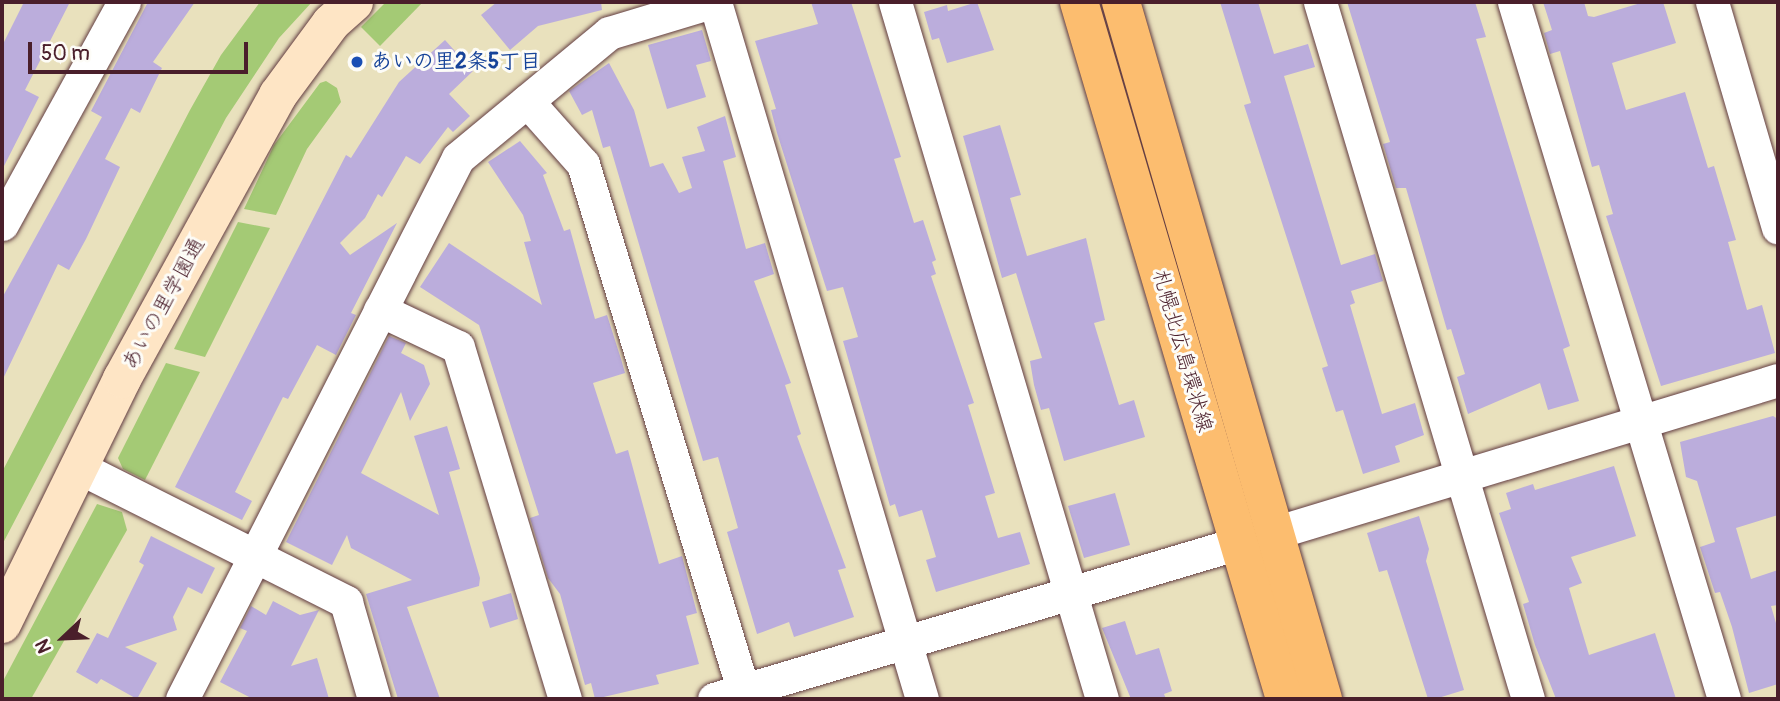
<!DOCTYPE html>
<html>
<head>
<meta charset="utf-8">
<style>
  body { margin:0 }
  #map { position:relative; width:1780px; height:701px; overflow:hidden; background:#e9e1bd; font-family:Pangolin,"Klee One",sans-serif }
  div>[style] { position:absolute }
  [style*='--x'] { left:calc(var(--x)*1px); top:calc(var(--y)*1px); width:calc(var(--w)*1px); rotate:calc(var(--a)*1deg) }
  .green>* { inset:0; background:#a4ca75 }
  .building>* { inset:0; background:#bbaddc }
  .roads { filter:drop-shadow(0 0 2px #623c41) drop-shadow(0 0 2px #623c41) }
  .street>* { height:33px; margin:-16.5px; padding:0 16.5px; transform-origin:16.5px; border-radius:16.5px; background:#fff }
  .secondary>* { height:38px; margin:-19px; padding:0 19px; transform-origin:19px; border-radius:19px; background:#fee5c5 }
  .primary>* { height:38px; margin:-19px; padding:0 19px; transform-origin:19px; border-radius:19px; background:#fcbd6f }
  .dots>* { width:19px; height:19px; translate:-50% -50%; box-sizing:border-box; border:4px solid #fdfcf7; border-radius:50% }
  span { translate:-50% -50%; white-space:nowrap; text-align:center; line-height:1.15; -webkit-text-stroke:6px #fdfcf7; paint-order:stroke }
  .transit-label { font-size:21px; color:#164399; font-weight:700 }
  .left { translate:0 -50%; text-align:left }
  .street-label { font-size:21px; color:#4a1f2b }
  .frame { position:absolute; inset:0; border:4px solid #4a1f2b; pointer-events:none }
  .north { position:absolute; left:28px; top:603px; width:70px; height:70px; -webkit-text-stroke:5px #fdfcf7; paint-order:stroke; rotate:247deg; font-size:19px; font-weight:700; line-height:28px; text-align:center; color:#4a1f2b }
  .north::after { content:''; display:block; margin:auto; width:24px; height:32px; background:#4a1f2b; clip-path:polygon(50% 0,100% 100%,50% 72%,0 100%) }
  .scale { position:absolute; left:28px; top:42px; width:220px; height:32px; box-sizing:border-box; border:4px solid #4a1f2b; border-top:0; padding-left:9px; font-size:21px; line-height:24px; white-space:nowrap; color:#4a1f2b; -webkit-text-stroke:5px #fdfcf7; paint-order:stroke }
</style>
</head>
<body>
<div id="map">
  <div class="green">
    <i style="clip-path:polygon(260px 2px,312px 2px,279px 38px,226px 118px,2px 545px,2px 472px,190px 110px,221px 55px)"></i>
    <i style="clip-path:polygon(386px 2px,423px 2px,380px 46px,361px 27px)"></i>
    <i style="clip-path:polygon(326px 81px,337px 88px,341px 102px,307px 149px,276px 215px,244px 209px,274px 145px,320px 83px)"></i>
    <i style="clip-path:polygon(238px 222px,270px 228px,205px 357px,174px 349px)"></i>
    <i style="clip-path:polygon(166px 363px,200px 372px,145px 480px,123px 469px,118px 458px)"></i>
    <i style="clip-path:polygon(97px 504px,122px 512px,127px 530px,31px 699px,2px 699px,2px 683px)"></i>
  </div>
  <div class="building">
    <i style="clip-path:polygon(24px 2px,70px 2px,25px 90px,39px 97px,2px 170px,2px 46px)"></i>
    <i style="clip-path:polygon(148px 2px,195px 2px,153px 62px,162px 68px,140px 113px,131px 108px,105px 159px,120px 167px,86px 239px,69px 270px,58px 264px,2px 381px,2px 298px,102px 117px,91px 111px)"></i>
    <i style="clip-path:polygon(497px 2px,601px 2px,602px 10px,538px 26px,510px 50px,481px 15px)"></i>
    <i style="clip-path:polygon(811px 2px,851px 2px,901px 157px,894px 159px,914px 223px,923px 220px,936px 260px,932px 262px,936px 274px,931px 276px,974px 403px,968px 405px,995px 493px,985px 496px,998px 538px,1020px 532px,1030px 564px,936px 592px,926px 560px,936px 557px,922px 510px,899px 517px,895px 504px,890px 506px,843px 341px,858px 337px,843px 287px,827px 291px,777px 133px,771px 110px,776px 109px,755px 41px,818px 24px)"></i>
    <i style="clip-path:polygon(977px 2px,994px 50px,947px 63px,939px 38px,932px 40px,924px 12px,947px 5px,948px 11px)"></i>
    <i style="clip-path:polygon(1220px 2px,1258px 2px,1274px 54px,1308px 44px,1315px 67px,1284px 76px,1341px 265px,1375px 254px,1383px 281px,1351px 291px,1355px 303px,1350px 305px,1382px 414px,1415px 403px,1424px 435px,1395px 446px,1400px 462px,1363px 474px,1343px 410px,1336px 412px,1322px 368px,1328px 366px,1244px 105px,1251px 103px)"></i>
    <i style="clip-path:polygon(1347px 2px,1475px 2px,1486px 37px,1476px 39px,1570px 346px,1563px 349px,1579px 401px,1548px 410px,1540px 383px,1468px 414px,1457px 377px,1465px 374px,1451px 329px,1447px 330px,1406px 188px,1396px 188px,1383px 144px,1390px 142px)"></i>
    <i style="clip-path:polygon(1543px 2px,1584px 2px,1588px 16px,1594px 17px,1644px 2px,1663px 2px,1676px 43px,1612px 63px,1626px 110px,1685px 92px,1708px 168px,1714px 166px,1736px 240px,1728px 242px,1747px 310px,1762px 305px,1775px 353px,1661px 386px,1606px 216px,1613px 214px,1599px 165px,1592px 167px,1560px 51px,1550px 54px,1544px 33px,1552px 30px)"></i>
    <i style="clip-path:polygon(702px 30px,711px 61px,696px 65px,706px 97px,667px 109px,648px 45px)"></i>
    <i style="clip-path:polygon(445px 40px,473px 71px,449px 94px,470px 116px,453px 132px,448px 127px,420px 164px,406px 156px,382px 197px,378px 194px,365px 218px,340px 243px,350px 255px,397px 223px,351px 313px,356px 315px,336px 355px,317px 345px,288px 399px,283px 397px,235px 492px,252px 501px,242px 520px,175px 487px,346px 155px,351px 158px,399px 82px)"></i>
    <i style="clip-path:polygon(609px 63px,634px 110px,650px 167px,663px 163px,679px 193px,692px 188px,682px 157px,705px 151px,697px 127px,725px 116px,736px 157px,723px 161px,746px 249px,765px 243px,774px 274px,754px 281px,791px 383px,785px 385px,801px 434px,797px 436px,846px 568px,838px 570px,854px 617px,794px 637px,789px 622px,757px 634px,727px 532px,738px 528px,718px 457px,703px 461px,610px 146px,603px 148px,592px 110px,582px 115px,569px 91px)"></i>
    <i style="clip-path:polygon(1000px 125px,1021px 195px,1010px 198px,1027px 256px,1086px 238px,1105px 320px,1094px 323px,1119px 405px,1134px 400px,1145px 437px,1064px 461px,1049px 408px,1041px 410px,1034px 385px,1030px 361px,1042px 358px,1016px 273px,1002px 278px,963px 136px)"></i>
    <i style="clip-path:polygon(520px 141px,547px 173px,543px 175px,564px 231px,570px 229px,595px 319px,607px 315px,621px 359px,625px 373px,593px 383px,616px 454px,628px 450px,659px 564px,682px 556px,697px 613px,686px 616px,699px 664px,656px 675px,659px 684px,595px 699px,591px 683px,585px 685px,560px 594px,548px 578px,530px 518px,539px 515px,479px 325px,420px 287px,449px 243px,542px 305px,524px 242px,531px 241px,523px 215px,488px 162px)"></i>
    <i style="clip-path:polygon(389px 336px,406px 343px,401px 353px,424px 365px,430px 384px,410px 421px,401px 392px,361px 473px,439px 515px,414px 436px,447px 426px,460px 469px,449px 472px,480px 578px,479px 586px,407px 607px,440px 699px,398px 699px,366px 594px,412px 580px,351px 548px,347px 535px,332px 565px,286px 542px)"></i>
    <i style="clip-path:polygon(1773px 416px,1778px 419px,1778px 515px,1736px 528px,1751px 579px,1778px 570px,1778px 605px,1771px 606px,1778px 630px,1778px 684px,1749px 693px,1732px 627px,1720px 592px,1715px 593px,1700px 547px,1715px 542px,1697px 481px,1686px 477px,1680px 442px)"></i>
    <i style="clip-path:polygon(1614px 466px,1636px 536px,1571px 557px,1582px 583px,1569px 588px,1589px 655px,1655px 633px,1676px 699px,1556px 699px,1535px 645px,1523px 604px,1529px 602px,1499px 513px,1511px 509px,1506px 493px,1533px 484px,1535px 490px)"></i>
    <i style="clip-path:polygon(1115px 493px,1130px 545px,1084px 558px,1068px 506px)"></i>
    <i style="clip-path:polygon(1419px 516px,1429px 549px,1426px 561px,1464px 690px,1435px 699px,1428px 699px,1387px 570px,1379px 572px,1367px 533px)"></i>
    <i style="clip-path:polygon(151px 536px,215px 568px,202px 594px,188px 587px,173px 617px,177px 630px,125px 647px,157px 663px,137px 699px,101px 679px,97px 684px,76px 672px,97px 633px,108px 638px,144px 565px,139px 562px)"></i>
    <i style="clip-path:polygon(511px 593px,518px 619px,490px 628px,482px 602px)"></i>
    <i style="clip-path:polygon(273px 601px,300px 615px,319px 610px,291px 666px,317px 658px,329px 699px,253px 699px,220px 682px,247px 631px,240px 628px,251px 606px,266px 615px)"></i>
    <i style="clip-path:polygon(1125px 621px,1136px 655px,1159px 648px,1172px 691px,1164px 694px,1166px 699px,1131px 699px,1102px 628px)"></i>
  </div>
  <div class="roads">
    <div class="street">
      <i style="--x:715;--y:2;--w:727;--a:73.46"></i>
      <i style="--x:895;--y:2;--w:727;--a:73.46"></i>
      <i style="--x:1320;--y:2;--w:727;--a:73.38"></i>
      <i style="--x:1514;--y:2;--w:728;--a:73.23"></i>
      <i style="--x:1712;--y:2;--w:235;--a:73.7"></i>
      <i style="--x:527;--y:101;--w:84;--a:48.4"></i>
      <i style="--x:583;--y:164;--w:559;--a:73.06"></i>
      <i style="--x:2;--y:224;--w:253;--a:-61.2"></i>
      <i style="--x:380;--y:310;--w:86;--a:25.4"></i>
      <i style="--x:458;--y:347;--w:368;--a:73.1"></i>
      <i style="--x:80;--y:468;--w:298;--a:26.7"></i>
      <i style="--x:346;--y:602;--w:101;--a:73.9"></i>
      <i style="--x:1274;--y:533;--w:527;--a:-16.89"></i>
      <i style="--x:182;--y:699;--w:607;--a:-62.97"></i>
      <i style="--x:458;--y:158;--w:196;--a:-39.6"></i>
      <i style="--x:609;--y:33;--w:108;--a:-16.8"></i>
      <i style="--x:714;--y:699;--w:548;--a:-16.55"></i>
    </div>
    <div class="secondary">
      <i style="--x:2;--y:624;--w:273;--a:-63.9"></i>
      <i style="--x:122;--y:379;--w:324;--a:-61.2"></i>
      <i style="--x:278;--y:95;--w:89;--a:-53.6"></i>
      <i style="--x:331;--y:23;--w:31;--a:-42"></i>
    </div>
    <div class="primary">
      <i style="--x:1079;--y:2;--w:727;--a:73.53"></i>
      <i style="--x:1121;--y:2;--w:726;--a:73.84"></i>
    </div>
  </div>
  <div class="dots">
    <i style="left:357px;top:62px;background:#1a4fb4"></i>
  </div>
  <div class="transit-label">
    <span class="left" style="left:371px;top:62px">あいの里2条5丁目</span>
  </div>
  <div class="street-label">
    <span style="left:164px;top:304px;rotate:-61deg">あいの里学園通</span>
    <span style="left:1182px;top:351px;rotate:74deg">札幌北広島環状線</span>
  </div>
  <div class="frame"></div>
  <div class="north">N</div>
  <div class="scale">50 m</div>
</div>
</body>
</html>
